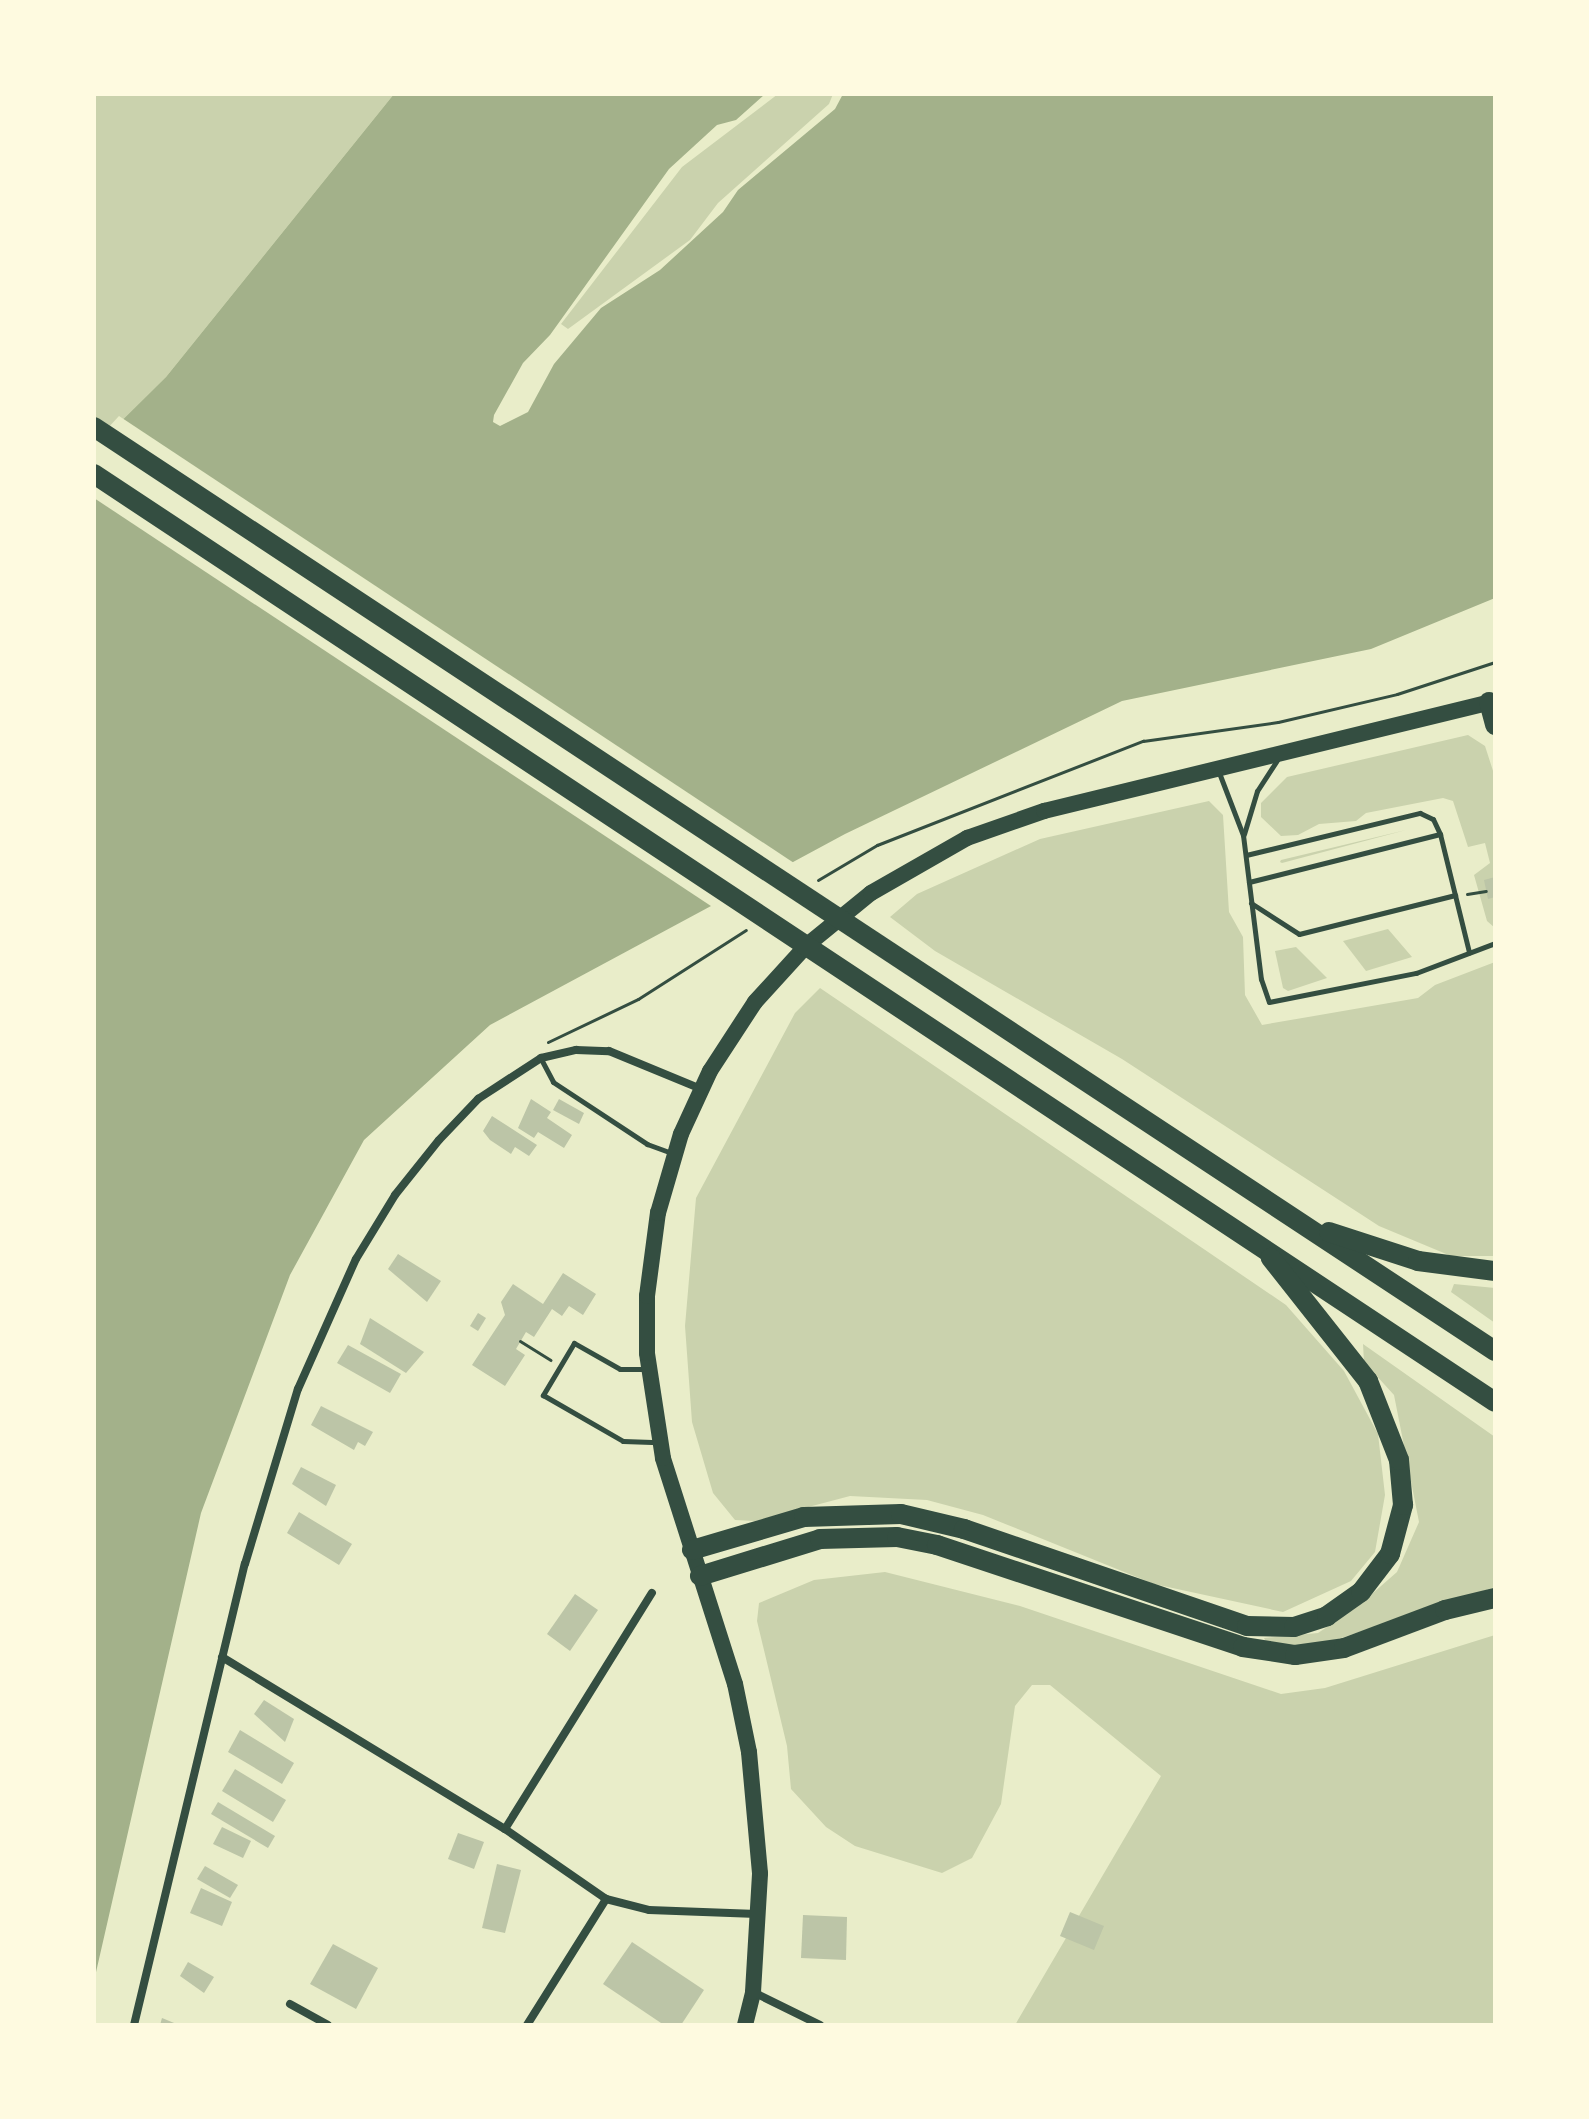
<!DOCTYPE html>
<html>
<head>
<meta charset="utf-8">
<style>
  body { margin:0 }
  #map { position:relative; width:1589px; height:2119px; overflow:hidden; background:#e9edc9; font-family:Karla,sans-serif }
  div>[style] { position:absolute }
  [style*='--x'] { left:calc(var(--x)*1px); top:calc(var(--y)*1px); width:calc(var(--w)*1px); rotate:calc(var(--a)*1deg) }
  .green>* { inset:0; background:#cad2ad }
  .water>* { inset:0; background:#a3b18a }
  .pier>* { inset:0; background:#e9edc9 }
  .building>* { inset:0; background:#bcc5a7 }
  .path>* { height:3px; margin:-1.5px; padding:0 1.5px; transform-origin:1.5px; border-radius:1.5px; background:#344e41 }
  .service>* { height:5px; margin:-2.5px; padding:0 2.5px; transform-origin:2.5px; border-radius:2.5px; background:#344e41 }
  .minor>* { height:8px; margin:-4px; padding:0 4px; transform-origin:4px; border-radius:4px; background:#344e41 }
  .secondary>* { height:16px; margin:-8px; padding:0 8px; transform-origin:8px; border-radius:8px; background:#344e41 }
  .motorway>* { height:20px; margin:-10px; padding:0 10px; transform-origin:10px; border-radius:10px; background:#344e41 }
  span { translate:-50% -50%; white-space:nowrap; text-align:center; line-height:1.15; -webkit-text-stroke:6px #fefae0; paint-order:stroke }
  .frame { position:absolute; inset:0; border:96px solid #fefae0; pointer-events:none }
</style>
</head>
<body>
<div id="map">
  <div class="green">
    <i style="clip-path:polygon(94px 94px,394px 94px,166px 377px,94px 448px)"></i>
    <i style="clip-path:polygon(778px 94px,833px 94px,829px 104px,718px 203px,690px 240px,568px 329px,561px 324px,682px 167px)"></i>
    <i style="clip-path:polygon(1468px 735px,1485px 746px,1495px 777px,1495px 928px,1487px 921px,1474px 875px,1490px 863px,1485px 843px,1468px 847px,1453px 801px,1443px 798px,1366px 813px,1356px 821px,1319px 824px,1298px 835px,1281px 836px,1261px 817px,1261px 803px,1287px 777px)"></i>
    <i style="clip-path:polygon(1209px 801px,1223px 815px,1229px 912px,1243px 937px,1245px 995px,1262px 1025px,1418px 998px,1435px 985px,1495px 962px,1495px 1256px,1451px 1256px,1379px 1226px,1122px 1059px,935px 951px,890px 917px,917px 894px,1040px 839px)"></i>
    <i style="clip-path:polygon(1406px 830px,1282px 863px,1280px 862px,1281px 860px)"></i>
    <i style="clip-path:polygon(1388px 929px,1412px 957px,1366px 971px,1343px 941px)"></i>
    <i style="clip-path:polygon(1296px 947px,1327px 978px,1288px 991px,1283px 988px,1275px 951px)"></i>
    <i style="clip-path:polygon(820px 988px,1286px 1305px,1344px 1371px,1378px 1434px,1385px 1495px,1375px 1552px,1351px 1581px,1283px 1612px,1154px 1584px,983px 1515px,927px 1500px,850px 1496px,755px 1521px,735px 1520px,713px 1493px,692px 1422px,685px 1326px,696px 1198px,795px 1013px)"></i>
    <i style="clip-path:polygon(1454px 1284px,1495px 1288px,1495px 1323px,1451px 1292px)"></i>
    <i style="clip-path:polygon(1363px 1344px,1495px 1437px,1495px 1587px,1305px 1650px,1268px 1646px,1264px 1638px,1318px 1633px,1357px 1607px,1397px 1572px,1419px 1522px,1394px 1395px,1364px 1362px)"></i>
    <i style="clip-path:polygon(885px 1572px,1020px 1606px,1281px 1694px,1325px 1688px,1495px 1635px,1495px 2025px,1015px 2025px,1161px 1776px,1050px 1685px,1032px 1685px,1015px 1706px,1001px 1804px,972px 1858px,942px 1873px,855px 1846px,826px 1827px,791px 1789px,787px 1746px,757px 1621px,759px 1603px,814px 1580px)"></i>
  </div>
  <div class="water">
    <i style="clip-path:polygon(394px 94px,765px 94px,736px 120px,717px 125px,669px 169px,550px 335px,523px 363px,494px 415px,493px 422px,500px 426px,528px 412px,554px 364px,601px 308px,660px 270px,723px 212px,738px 190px,835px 109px,843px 94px,1495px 94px,1495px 598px,1371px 649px,1122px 701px,845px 834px,490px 1025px,364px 1140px,290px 1275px,201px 1513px,94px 1981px,94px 448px,166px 377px)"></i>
  </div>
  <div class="pier">
    <i style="clip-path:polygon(119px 416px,797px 865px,717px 910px,94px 498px,94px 443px)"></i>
  </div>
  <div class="building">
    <i style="clip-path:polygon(1495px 877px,1495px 897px,1488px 899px,1484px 880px)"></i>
    <i style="clip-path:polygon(531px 1099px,551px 1112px,547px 1118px,572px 1135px,564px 1148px,538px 1132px,534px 1138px,518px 1128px)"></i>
    <i style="clip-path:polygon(559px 1099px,584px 1113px,579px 1124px,553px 1110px)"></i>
    <i style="clip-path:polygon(492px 1116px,537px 1145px,529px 1156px,515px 1147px,511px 1154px,490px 1140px,483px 1131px)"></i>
    <i style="clip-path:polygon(398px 1254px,441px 1281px,427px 1302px,388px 1269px)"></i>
    <i style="clip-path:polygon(563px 1273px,596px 1294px,583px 1315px,569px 1306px,562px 1316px,552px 1309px,534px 1337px,526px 1332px,516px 1349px,525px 1355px,505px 1386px,472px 1365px,505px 1315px,501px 1302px,513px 1284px,543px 1304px)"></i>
    <i style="clip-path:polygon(478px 1313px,486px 1318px,478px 1331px,470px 1326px)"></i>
    <i style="clip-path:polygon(370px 1318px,424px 1352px,406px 1373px,360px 1344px)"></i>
    <i style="clip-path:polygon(348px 1345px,401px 1374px,390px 1393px,337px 1363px)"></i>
    <i style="clip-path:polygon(321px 1406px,373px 1432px,365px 1446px,358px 1442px,354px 1450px,311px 1425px)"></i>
    <i style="clip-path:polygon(301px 1467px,336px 1485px,326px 1506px,292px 1484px)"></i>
    <i style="clip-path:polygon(299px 1512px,352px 1544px,339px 1565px,287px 1533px)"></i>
    <i style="clip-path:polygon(575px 1594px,598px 1610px,570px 1651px,547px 1634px)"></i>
    <i style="clip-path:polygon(264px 1700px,294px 1719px,285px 1742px,254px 1714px)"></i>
    <i style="clip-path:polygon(240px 1730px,294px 1763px,282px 1784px,228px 1752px)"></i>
    <i style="clip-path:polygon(235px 1769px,286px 1800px,273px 1822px,222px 1791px)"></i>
    <i style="clip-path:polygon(218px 1802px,275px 1836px,268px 1848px,211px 1814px)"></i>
    <i style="clip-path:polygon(222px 1827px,251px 1841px,243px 1858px,213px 1844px)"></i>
    <i style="clip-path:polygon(458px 1833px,484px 1842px,474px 1869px,448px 1859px)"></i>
    <i style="clip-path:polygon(497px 1864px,521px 1870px,505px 1933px,482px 1928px)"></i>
    <i style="clip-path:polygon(205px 1866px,238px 1885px,230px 1898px,197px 1879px)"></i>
    <i style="clip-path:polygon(201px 1888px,232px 1902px,222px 1926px,190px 1913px)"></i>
    <i style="clip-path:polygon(1070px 1912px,1104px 1926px,1094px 1950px,1060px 1936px)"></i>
    <i style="clip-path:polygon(803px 1915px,847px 1917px,846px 1960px,801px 1958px)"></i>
    <i style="clip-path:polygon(632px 1942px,704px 1990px,681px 2025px,664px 2025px,603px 1984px)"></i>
    <i style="clip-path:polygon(333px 1944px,378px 1968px,356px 2009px,310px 1984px)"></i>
    <i style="clip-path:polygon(188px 1962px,214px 1977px,204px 1993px,180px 1976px)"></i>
    <i style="clip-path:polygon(162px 2018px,179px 2025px,160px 2025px)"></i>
  </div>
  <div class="path">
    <i style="--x:818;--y:880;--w:69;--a:-30.7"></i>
    <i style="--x:877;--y:845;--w:286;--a:-21.4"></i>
    <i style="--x:1143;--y:741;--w:136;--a:-8"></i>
    <i style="--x:1278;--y:722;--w:122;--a:-13.2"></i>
    <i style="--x:1397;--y:694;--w:103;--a:-18.1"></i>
    <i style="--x:1467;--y:894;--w:19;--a:-9"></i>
    <i style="--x:548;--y:1042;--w:100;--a:-25.5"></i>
    <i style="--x:638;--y:999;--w:128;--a:-32.6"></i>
    <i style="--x:520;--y:1341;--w:36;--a:32"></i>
  </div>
  <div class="service">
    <i style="--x:1218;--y:770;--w:70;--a:69"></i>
    <i style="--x:1243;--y:835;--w:145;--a:82.9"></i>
    <i style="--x:1261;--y:979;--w:24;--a:71"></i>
    <i style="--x:1269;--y:1002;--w:150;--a:-11.2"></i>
    <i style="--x:1416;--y:973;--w:85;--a:-20.8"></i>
    <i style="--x:1244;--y:834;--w:45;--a:-73.2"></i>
    <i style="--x:1257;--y:791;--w:37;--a:-57"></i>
    <i style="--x:1440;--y:834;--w:122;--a:76.2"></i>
    <i style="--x:1246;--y:855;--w:179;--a:-13.6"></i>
    <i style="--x:1420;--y:813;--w:14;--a:25"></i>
    <i style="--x:1433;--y:819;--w:17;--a:65"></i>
    <i style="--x:1440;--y:834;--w:197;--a:165.9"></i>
    <i style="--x:1251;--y:903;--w:57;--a:32.9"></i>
    <i style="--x:1299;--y:934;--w:161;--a:-14"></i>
    <i style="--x:541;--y:1059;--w:26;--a:62"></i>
    <i style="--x:553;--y:1082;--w:113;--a:33.4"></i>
    <i style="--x:647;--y:1144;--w:27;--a:20"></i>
    <i style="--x:648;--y:1369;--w:28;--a:180"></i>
    <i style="--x:620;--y:1369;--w:53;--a:-150.5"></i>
    <i style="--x:574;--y:1343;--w:61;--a:120.8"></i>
    <i style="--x:543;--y:1395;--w:92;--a:29.9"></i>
    <i style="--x:623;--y:1441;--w:36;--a:2"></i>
  </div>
  <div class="minor">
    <i style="--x:222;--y:1657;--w:331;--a:31.3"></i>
    <i style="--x:505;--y:1829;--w:123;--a:34.7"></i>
    <i style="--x:606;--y:1899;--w:44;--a:14.3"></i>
    <i style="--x:649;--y:1910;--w:108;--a:2.1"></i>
    <i style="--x:505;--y:1829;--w:278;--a:-58.1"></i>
    <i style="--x:753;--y:1992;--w:75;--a:26.2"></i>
    <i style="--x:290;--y:2004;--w:43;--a:28.9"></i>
    <i style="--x:134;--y:2025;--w:474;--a:-76.5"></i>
    <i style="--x:245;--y:1564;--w:183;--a:-73.2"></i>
    <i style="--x:298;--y:1389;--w:142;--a:-66"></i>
    <i style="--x:356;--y:1259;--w:75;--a:-58.6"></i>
    <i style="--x:395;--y:1195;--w:70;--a:-51.3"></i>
    <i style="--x:439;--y:1140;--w:57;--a:-46.4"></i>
    <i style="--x:478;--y:1099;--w:75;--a:-33.1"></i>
    <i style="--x:541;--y:1058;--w:36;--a:-13"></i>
    <i style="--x:576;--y:1050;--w:33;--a:2"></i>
    <i style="--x:609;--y:1051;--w:100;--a:22.4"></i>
    <i style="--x:527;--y:2025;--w:149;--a:-57.9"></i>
  </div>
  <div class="secondary">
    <i style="--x:745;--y:2025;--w:34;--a:-76"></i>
    <i style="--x:753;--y:1992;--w:119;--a:-86.6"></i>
    <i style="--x:760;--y:1873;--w:121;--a:-95.2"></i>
    <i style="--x:749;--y:1752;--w:69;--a:-101.6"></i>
    <i style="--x:735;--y:1684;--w:237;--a:-107.7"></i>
    <i style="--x:663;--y:1458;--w:106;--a:-98.7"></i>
    <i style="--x:647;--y:1353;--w:57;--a:-90"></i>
    <i style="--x:647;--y:1296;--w:84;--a:-82.5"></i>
    <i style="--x:658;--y:1213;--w:82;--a:-73.8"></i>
    <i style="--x:681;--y:1134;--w:69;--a:-65.3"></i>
    <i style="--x:710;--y:1071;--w:82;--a:-56.9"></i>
    <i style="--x:755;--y:1002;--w:76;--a:-47.7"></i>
    <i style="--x:806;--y:946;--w:84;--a:-39.2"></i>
    <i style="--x:871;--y:893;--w:111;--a:-29.8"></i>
    <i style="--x:967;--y:838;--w:82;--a:-19.3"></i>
    <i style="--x:1044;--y:811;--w:464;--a:-13.7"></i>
  </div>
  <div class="motorway">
    <i style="--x:94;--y:427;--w:1678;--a:33.41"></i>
    <i style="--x:94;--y:474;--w:1680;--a:33.52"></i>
    <i style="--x:1489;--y:702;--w:24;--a:75"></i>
    <i style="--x:1329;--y:1232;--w:94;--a:18"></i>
    <i style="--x:1418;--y:1261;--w:78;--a:7.4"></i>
    <i style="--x:692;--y:1550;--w:117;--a:-16.4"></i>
    <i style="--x:804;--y:1517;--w:97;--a:-1.8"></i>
    <i style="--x:901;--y:1514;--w:65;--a:13.4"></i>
    <i style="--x:964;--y:1529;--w:299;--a:18.9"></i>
    <i style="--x:1247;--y:1626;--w:47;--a:1.2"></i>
    <i style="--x:1294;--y:1627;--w:35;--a:-18"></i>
    <i style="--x:1327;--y:1616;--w:42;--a:-35.2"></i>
    <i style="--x:1361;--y:1592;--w:48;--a:-52.7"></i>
    <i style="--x:1390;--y:1554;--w:51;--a:-75.1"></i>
    <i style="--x:1403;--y:1505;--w:45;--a:-95.1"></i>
    <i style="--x:1399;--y:1460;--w:85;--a:-111.4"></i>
    <i style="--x:1368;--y:1381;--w:157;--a:-128.3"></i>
    <i style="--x:700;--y:1576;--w:126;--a:-17.1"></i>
    <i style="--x:820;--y:1539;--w:77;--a:-1.5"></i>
    <i style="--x:897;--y:1537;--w:41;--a:11.3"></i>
    <i style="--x:937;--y:1545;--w:323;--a:18.4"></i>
    <i style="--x:1243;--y:1647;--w:53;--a:8.7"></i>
    <i style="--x:1295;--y:1655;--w:49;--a:-8.1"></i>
    <i style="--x:1344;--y:1648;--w:108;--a:-20.6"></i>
    <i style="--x:1445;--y:1610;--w:51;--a:-13.5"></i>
  </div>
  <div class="frame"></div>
</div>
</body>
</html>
